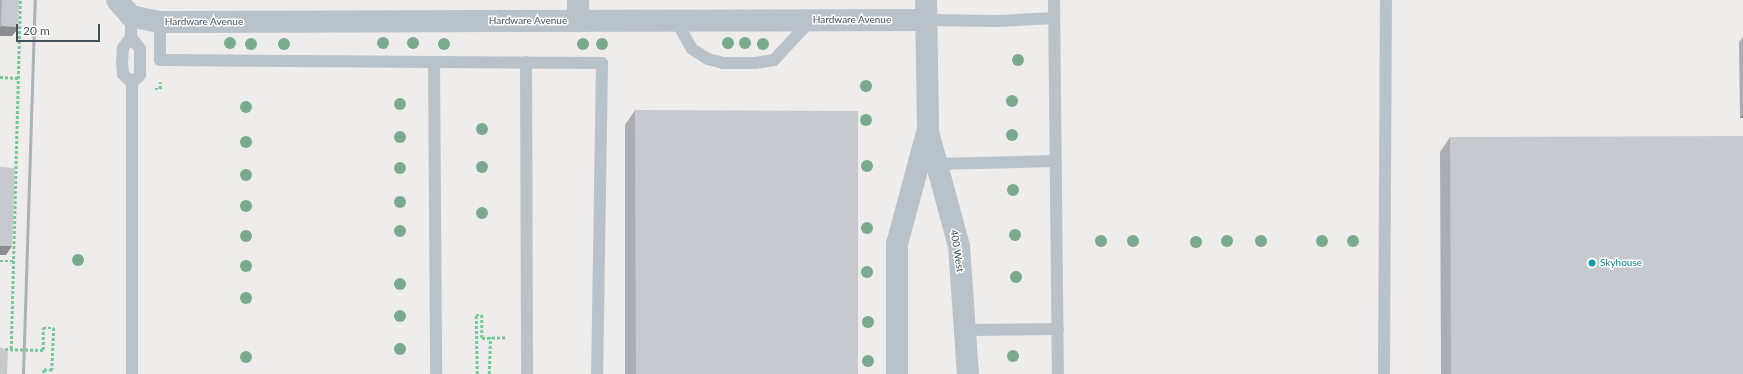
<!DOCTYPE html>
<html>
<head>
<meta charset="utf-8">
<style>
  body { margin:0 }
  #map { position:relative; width:1743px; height:374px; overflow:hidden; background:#efecec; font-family:Lato,sans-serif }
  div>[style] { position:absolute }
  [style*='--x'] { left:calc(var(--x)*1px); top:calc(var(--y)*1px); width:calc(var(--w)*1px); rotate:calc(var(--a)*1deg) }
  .path>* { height:2.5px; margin-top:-1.25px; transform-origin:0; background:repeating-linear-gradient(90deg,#76c798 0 3px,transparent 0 5px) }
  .service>* { height:12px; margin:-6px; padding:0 6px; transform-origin:6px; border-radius:6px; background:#b8c2c8 }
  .minor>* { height:22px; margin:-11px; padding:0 11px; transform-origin:11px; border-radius:11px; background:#b8c2c8 }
  .tertiary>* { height:22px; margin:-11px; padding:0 11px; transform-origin:11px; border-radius:11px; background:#b8c2c8 }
  .rail>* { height:3px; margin:-1.5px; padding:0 1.5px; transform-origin:1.5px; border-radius:1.5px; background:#aeb2b6 }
  .trees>* { width:12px; height:12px; margin:-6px; border-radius:50%; background:#7aaa8d }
  .wall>* { inset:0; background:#aaaeb2 }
  .shaded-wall>* { inset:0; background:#8b8d91 }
  .building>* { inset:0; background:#c6cacf }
  .dots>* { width:11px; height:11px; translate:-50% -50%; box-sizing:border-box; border:2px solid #fff; border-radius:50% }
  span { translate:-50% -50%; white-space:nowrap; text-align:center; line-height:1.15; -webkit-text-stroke:3px #fff; paint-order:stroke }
  .street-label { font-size:10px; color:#455158 }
  .culture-label { font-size:10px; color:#0d838f }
  .left { translate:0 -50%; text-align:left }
  .scale { position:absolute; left:16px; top:24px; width:84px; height:18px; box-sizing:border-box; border:2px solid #455158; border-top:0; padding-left:5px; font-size:12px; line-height:14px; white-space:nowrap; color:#455158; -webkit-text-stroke:3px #fff; paint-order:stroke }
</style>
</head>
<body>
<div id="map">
  <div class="path">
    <i style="--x:0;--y:77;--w:18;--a:3"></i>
    <i style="--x:155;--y:89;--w:5;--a:0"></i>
    <i style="--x:160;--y:89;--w:7;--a:-90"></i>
    <i style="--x:0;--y:261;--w:13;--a:0"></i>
    <i style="--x:0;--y:349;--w:43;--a:1.3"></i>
    <i style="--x:43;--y:350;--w:22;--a:-90"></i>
    <i style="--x:43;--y:328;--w:11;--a:0"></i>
    <i style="--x:54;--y:328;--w:42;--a:92.7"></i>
    <i style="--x:52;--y:370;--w:8;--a:180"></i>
    <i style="--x:44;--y:370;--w:4;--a:90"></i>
    <i style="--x:11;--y:349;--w:349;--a:-88.5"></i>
    <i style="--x:477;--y:374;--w:59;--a:-91"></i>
    <i style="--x:476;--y:315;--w:6;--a:0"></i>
    <i style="--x:482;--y:315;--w:23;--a:90"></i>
    <i style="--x:482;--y:338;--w:25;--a:-2"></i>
    <i style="--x:489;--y:374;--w:37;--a:-88"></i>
  </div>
  <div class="service">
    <i style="--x:1054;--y:0;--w:374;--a:89.4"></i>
    <i style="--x:131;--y:16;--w:21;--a:90"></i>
    <i style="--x:131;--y:37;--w:15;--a:53"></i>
    <i style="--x:140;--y:49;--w:26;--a:90"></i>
    <i style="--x:140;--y:75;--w:11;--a:135"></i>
    <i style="--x:132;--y:83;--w:291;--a:90"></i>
    <i style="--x:926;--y:20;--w:72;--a:0.8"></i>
    <i style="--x:998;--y:21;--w:56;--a:-3.1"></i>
    <i style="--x:676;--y:21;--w:32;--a:60"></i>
    <i style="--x:692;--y:49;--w:19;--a:32"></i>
    <i style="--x:708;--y:59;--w:16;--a:15"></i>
    <i style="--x:723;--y:63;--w:32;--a:0"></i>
    <i style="--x:755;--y:63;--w:19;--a:-9"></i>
    <i style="--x:774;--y:60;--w:54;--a:-47.2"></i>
    <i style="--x:160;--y:22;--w:38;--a:90"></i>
    <i style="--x:160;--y:60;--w:274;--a:0.4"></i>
    <i style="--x:434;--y:62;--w:312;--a:89.6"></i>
    <i style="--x:131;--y:37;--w:14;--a:126"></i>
    <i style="--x:123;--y:48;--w:15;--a:94"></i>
    <i style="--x:122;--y:63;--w:11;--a:85"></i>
    <i style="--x:123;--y:74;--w:13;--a:45"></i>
    <i style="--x:434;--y:62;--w:168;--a:0.3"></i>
    <i style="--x:602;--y:63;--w:311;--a:90.9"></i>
    <i style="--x:526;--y:62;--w:312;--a:89.8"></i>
    <i style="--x:936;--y:164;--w:120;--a:-1.4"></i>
    <i style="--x:966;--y:330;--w:92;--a:-0.6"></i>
    <i style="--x:1384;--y:374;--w:374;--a:-89.7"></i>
  </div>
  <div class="minor">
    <i style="--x:117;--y:0;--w:21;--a:49"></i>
    <i style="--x:131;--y:16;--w:30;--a:12"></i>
    <i style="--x:160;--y:22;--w:766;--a:-0.15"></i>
    <i style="--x:578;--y:0;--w:21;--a:90"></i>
  </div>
  <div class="tertiary">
    <i style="--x:926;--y:0;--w:132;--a:89.1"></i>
    <i style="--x:928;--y:132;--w:118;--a:74.8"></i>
    <i style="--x:959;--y:246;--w:128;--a:86"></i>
    <i style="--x:897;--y:374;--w:130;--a:-90"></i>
    <i style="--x:897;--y:244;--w:115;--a:-74.9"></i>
  </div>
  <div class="rail">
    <i style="--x:23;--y:374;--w:374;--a:-88.2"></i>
  </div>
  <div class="trees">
    <i style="left:230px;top:43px"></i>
    <i style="left:383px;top:43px"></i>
    <i style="left:413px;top:43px"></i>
    <i style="left:728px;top:43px"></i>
    <i style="left:745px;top:43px"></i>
    <i style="left:251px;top:44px"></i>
    <i style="left:284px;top:44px"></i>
    <i style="left:444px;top:44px"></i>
    <i style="left:583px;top:44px"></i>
    <i style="left:602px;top:44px"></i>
    <i style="left:763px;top:44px"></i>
    <i style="left:1018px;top:60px"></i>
    <i style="left:866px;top:86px"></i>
    <i style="left:1012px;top:101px"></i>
    <i style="left:400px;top:104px"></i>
    <i style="left:246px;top:107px"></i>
    <i style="left:866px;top:120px"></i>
    <i style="left:482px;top:129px"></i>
    <i style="left:1012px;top:135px"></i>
    <i style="left:400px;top:137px"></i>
    <i style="left:246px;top:142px"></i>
    <i style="left:867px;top:166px"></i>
    <i style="left:482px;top:167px"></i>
    <i style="left:400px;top:168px"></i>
    <i style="left:246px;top:175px"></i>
    <i style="left:1013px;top:190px"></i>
    <i style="left:400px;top:202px"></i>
    <i style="left:246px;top:206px"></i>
    <i style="left:482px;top:213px"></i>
    <i style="left:867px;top:228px"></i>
    <i style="left:400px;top:231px"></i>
    <i style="left:1015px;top:235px"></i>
    <i style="left:246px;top:236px"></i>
    <i style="left:1101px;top:241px"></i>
    <i style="left:1133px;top:241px"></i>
    <i style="left:1227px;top:241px"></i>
    <i style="left:1261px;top:241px"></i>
    <i style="left:1322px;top:241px"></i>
    <i style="left:1353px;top:241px"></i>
    <i style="left:1196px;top:242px"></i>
    <i style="left:78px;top:260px"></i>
    <i style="left:246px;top:266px"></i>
    <i style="left:867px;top:272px"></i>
    <i style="left:1016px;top:277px"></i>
    <i style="left:400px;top:284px"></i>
    <i style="left:246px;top:298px"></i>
    <i style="left:400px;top:316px"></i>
    <i style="left:868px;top:322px"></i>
    <i style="left:400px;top:349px"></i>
    <i style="left:1013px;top:356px"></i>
    <i style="left:246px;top:357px"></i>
    <i style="left:868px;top:361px"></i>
  </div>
  <div class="wall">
    <i style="clip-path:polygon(0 0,19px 0,19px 27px,12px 36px,0 36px)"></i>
    <i style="clip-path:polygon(1743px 37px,1743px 118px,1740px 118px,1739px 42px)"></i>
    <i style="clip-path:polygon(635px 110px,858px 374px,625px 374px,625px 125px)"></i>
    <i style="clip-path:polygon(1450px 137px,1743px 374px,1441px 374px,1440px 152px)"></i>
  </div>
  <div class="shaded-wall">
    <i style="clip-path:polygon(1px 26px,19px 27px,12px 36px,0 36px,0 28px)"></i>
    <i style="clip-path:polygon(1743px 114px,1743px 118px,1740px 118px)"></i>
    <i style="clip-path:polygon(0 246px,12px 246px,6px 255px,0 255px)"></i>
  </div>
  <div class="building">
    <i style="clip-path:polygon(2px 0,19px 0,19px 27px,1px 26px)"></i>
    <i style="clip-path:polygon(635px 110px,858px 111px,858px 374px,636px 374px)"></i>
    <i style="clip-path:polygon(1743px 136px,1743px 374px,1451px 374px,1450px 137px)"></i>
    <i style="clip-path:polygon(0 167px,15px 168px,12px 246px,0 246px)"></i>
    <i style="clip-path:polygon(0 347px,8px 352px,7px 374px,0 374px)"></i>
  </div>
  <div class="dots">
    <i style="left:1592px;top:263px;background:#0f9aa8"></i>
  </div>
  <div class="street-label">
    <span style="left:852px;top:20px">Hardware Avenue</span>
    <span style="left:528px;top:21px">Hardware Avenue</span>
    <span style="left:204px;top:22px">Hardware Avenue</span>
    <span style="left:957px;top:251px;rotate:81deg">400 West</span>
  </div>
  <div class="culture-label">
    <span class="left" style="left:1600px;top:263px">Skyhouse</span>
  </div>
  <div class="scale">20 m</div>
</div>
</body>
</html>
